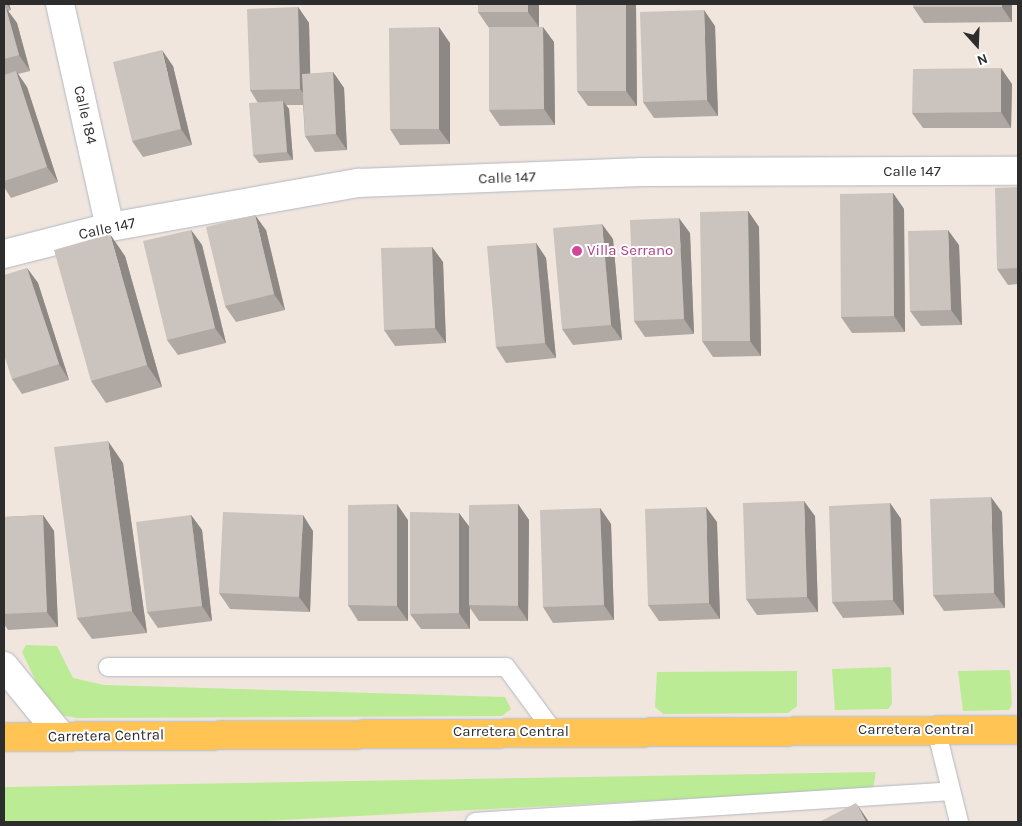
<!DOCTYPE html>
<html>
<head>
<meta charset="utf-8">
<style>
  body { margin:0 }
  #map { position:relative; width:1022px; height:826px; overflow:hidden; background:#f0e6de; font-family:Karla,sans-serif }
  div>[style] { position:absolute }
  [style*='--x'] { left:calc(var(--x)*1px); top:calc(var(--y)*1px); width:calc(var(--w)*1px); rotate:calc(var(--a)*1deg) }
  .green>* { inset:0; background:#bceb95 }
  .roads { filter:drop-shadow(0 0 1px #b2b7c2) drop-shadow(0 0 1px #b2b7c2) }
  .lane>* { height:18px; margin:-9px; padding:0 9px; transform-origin:9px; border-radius:9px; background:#fff }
  .street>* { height:28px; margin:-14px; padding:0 14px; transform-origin:14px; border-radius:14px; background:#fff }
  .primary>* { height:28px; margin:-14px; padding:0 14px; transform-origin:14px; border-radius:14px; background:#ffc454 }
  .wall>* { inset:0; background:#afa8a3 }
  .shaded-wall>* { inset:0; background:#8e8884 }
  .building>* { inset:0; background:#cbc3bd }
  .dots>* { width:14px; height:14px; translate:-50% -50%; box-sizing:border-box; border:2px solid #fff; border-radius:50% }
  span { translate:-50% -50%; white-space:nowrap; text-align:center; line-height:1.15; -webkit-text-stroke:4px #fff; paint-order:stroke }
  .street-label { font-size:15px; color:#2d2d2d }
  .hotel-label { font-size:15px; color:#b23c85 }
  .left { translate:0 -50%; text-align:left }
  .frame { position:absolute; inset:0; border:5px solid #2d2d2d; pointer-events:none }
  .north { position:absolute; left:952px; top:20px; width:50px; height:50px; -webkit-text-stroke:4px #fff; paint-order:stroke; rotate:160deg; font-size:14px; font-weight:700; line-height:20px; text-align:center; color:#2d2d2d }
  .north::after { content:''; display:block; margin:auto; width:18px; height:22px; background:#2d2d2d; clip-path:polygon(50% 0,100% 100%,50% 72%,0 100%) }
</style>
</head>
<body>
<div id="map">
  <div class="green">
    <i style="clip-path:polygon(26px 645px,57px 646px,73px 678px,104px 685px,505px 697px,511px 709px,502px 716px,77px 718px,61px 715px,44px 698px,22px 652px)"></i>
    <i style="clip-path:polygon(891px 667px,892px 704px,888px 709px,835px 710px,832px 669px)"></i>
    <i style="clip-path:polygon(1010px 670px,1012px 705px,1009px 710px,963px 711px,958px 671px)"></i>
    <i style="clip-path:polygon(797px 671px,797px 706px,788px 713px,663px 714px,655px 707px,657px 672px)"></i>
    <i style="clip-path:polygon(876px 772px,873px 789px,246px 822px,4px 822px,4px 787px)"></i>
  </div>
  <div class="roads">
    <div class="lane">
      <i style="--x:108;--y:667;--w:398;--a:0"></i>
      <i style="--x:506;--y:667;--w:81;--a:53.6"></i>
      <i style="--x:936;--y:729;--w:96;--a:76.1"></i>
      <i style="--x:475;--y:822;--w:477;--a:-3.7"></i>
    </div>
    <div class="street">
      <i style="--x:60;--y:4;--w:229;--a:77.4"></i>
      <i style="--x:4;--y:254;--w:109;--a:-14.3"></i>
      <i style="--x:110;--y:227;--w:252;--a:-10.1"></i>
      <i style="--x:358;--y:183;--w:284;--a:-2.2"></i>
      <i style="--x:642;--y:172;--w:376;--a:-0.2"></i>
      <i style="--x:4;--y:666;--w:90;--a:50.8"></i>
    </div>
    <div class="primary">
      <i style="--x:4;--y:737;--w:1014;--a:-0.4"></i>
    </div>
  </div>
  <div class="wall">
    <i style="clip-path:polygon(4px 4px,9px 4px,11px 10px,8px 11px,17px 23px,30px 71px,18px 74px,27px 87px,58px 182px,11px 198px,4px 187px)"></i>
    <i style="clip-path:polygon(478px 4px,539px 4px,539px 27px,554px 42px,555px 125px,500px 126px,489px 110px,489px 28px,478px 12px)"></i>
    <i style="clip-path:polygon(1012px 4px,1012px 22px,924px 23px,913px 7px)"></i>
    <i style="clip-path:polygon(636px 5px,637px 106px,588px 106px,577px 91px)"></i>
    <i style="clip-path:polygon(298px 7px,309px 23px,310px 74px,333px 72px,344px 88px,347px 150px,315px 152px,305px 136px,303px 105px,286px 105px,289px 109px,293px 160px,259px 163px,253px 155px,258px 103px,250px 90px)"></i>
    <i style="clip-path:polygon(715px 26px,718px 116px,654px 118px,643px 102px)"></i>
    <i style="clip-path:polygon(450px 43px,450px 144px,400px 145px,390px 129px)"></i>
    <i style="clip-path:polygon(173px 66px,192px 145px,143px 157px,132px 141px)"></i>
    <i style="clip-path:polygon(1012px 84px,1011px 128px,923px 128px,912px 113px)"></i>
    <i style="clip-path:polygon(1018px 187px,1018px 284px,1008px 285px,997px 269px)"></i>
    <i style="clip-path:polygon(893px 193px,904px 209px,905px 332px,852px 333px,841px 317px)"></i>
    <i style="clip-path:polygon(748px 211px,759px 227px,761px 356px,713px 357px,702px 341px)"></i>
    <i style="clip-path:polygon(191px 230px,202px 245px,226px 343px,178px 355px,167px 340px)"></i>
    <i style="clip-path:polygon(266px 230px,285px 310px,236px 322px,225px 306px)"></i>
    <i style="clip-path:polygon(690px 233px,694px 334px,645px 337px,634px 321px)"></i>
    <i style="clip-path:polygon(613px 239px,622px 340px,573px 345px,562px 329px)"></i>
    <i style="clip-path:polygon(536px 243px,546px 258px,556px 358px,506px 363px,496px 347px)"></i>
    <i style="clip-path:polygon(959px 245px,962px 325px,921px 326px,910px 311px)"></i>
    <i style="clip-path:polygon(432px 247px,443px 262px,446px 343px,395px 346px,384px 330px)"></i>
    <i style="clip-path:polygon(125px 256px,162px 387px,106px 403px,91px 381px)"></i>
    <i style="clip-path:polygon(27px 268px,38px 283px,69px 380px,22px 394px,12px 379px)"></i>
    <i style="clip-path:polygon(123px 463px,147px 633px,92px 639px,77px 618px)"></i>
    <i style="clip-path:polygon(890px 503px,901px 519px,904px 615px,843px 618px,832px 602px)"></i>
    <i style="clip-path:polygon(518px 504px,529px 520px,528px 621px,479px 621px,470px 608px,470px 629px,421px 629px,410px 614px,459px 513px,469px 526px)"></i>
    <i style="clip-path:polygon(600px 508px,611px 524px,614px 620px,553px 623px,543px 607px)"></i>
    <i style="clip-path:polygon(1002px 512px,1005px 608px,944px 611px,933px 595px)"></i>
    <i style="clip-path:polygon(43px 515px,54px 531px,58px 627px,8px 630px,4px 624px,4px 517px)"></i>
    <i style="clip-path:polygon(191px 515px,202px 530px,212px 621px,158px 628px,147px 612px)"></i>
    <i style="clip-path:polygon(815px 516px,818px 612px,757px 615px,746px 599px)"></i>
    <i style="clip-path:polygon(408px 520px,408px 621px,358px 621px,348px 605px)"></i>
    <i style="clip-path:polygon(717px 522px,720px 619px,659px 621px,648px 605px)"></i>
    <i style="clip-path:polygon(313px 531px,310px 612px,230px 609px,219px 593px)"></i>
  </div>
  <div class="shaded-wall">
    <i style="clip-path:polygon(7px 4px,9px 4px,11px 10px)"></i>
    <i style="clip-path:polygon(528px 4px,539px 4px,539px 27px,528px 12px)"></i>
    <i style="clip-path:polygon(626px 4px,636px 4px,636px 5px,637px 106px,626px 91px)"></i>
    <i style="clip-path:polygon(1002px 4px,1012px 4px,1012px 22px,1002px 7px)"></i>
    <i style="clip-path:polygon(298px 7px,309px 23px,311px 104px,300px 89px)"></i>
    <i style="clip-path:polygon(6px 8px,17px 23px,30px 71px,19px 55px)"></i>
    <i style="clip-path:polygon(704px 10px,715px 26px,718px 116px,707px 100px)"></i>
    <i style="clip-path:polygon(439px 27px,450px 43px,450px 144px,439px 129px)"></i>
    <i style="clip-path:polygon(543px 27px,554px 42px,555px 125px,544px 109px)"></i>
    <i style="clip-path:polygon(162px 50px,173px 66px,192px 145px,181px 129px)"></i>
    <i style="clip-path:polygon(1001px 68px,1012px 84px,1011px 128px,1001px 112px)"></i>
    <i style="clip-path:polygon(16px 71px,27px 87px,58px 182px,47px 167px)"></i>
    <i style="clip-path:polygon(333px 72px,344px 88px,347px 150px,336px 134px)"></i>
    <i style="clip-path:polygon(283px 101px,289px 109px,293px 160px,287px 152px)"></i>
    <i style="clip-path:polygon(893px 193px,904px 209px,905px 332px,894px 316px)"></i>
    <i style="clip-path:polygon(748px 211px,759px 227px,761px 356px,750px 341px)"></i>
    <i style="clip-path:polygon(255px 215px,266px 230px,285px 310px,274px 294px)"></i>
    <i style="clip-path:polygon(679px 218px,690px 233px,694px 334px,684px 319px)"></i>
    <i style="clip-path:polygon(602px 224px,613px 239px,622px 340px,611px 325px)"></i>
    <i style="clip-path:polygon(191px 230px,202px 245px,226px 343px,215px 328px)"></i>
    <i style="clip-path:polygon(948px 230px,959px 245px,962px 325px,951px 310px)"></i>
    <i style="clip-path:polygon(110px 234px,125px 256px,162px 387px,147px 365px)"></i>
    <i style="clip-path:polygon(536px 243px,546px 258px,556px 358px,545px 343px)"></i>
    <i style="clip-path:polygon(432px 247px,443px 262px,446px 343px,435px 328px)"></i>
    <i style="clip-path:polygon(27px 268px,38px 283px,69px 380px,59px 364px)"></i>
    <i style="clip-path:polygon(108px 441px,123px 463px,147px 633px,132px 611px)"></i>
    <i style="clip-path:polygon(991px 497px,1002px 512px,1005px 608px,994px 593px)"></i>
    <i style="clip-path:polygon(804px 501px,815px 516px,818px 612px,807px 597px)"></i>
    <i style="clip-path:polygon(890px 503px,901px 519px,904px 615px,893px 600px)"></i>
    <i style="clip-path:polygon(397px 504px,408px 520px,408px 621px,397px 606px)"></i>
    <i style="clip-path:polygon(518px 504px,529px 520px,528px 621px,518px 606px)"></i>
    <i style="clip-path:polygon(706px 507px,717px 522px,720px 619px,709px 603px)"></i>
    <i style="clip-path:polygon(600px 508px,611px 524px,614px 620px,604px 605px)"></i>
    <i style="clip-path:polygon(459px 513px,470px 528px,469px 605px,470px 608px,470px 629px,459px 613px)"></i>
    <i style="clip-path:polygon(43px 515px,54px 531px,58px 627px,47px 612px)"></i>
    <i style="clip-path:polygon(191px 515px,202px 530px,212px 621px,202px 606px)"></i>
    <i style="clip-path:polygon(303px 515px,313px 531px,310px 612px,299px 597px)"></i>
    <i style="clip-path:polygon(856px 803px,867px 819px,869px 822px,866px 822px)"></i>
  </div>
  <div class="building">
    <i style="clip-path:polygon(478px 4px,528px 4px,528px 12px,478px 12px)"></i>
    <i style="clip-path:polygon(576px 4px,626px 4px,626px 91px,577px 91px)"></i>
    <i style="clip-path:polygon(913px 4px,1002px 4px,1002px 7px,913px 7px)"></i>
    <i style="clip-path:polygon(298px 7px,300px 89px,250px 90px,247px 9px)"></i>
    <i style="clip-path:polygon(4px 8px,6px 8px,19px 55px,4px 59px)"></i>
    <i style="clip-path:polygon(704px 10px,707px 100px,643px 102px,640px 12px)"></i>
    <i style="clip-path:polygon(439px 27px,439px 129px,390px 129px,389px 28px)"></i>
    <i style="clip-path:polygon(489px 27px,543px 27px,544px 109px,489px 110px)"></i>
    <i style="clip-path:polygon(162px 50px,181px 129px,132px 141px,113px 62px)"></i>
    <i style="clip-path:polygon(1001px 68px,1001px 112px,912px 113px,913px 69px)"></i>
    <i style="clip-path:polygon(16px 71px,47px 167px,4px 181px,4px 75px)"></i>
    <i style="clip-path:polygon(333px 72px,336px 134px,305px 136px,302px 74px)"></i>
    <i style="clip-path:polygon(283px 101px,287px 152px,253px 155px,249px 103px)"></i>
    <i style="clip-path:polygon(1018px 187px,1018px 268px,997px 269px,995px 188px)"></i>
    <i style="clip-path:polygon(893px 193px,894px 316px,841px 317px,840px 194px)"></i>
    <i style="clip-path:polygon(748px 211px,750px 341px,702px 341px,700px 212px)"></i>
    <i style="clip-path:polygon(255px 215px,274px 294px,225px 306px,206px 227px)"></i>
    <i style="clip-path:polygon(679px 218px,684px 319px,634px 321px,630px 220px)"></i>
    <i style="clip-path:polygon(602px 224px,611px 325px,562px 329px,553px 228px)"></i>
    <i style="clip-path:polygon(191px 230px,215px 328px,167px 340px,143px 241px)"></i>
    <i style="clip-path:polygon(948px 230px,951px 310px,910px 311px,908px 231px)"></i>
    <i style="clip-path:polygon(110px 234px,147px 365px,91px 381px,54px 250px)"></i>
    <i style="clip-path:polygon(536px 243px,545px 343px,496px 347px,487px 246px)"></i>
    <i style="clip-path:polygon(432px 247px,435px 328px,384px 330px,381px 248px)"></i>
    <i style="clip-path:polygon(27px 268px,59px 364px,12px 379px,4px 355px,4px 275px)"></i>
    <i style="clip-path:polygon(108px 441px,132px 611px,77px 618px,54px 447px)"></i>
    <i style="clip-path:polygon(991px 497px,994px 593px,933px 595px,930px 499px)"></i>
    <i style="clip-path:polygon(804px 501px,807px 597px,746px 599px,743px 503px)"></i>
    <i style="clip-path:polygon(890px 503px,893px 600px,832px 602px,829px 506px)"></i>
    <i style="clip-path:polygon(397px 504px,397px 606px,348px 605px,348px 505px)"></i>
    <i style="clip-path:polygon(518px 504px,518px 606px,469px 605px,469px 505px)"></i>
    <i style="clip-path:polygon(706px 507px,709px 603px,648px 605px,645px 509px)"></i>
    <i style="clip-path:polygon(600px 508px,604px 605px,543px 607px,540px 510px)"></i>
    <i style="clip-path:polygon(223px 512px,303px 515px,299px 597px,219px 593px)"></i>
    <i style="clip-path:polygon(410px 512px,459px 513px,459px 613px,410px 614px)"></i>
    <i style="clip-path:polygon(43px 515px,47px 612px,4px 614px,4px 517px)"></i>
    <i style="clip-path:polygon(191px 515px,202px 606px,147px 612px,136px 522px)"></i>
    <i style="clip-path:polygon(856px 803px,866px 822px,819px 822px)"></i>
  </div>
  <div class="dots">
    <i style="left:577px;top:251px;background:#d1479c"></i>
  </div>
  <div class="street-label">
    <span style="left:85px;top:115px;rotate:77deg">Calle 184</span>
    <span style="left:912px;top:172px">Calle 147</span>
    <span style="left:507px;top:178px;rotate:-2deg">Calle 147</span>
    <span style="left:107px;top:229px;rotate:-12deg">Calle 147</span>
    <span style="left:916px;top:730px">Carretera Central</span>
    <span style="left:511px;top:732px">Carretera Central</span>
    <span style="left:106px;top:736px;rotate:-1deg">Carretera Central</span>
  </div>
  <div class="hotel-label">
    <span class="left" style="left:587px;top:251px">Villa Serrano</span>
  </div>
  <div class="frame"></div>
  <div class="north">N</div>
</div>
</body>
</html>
